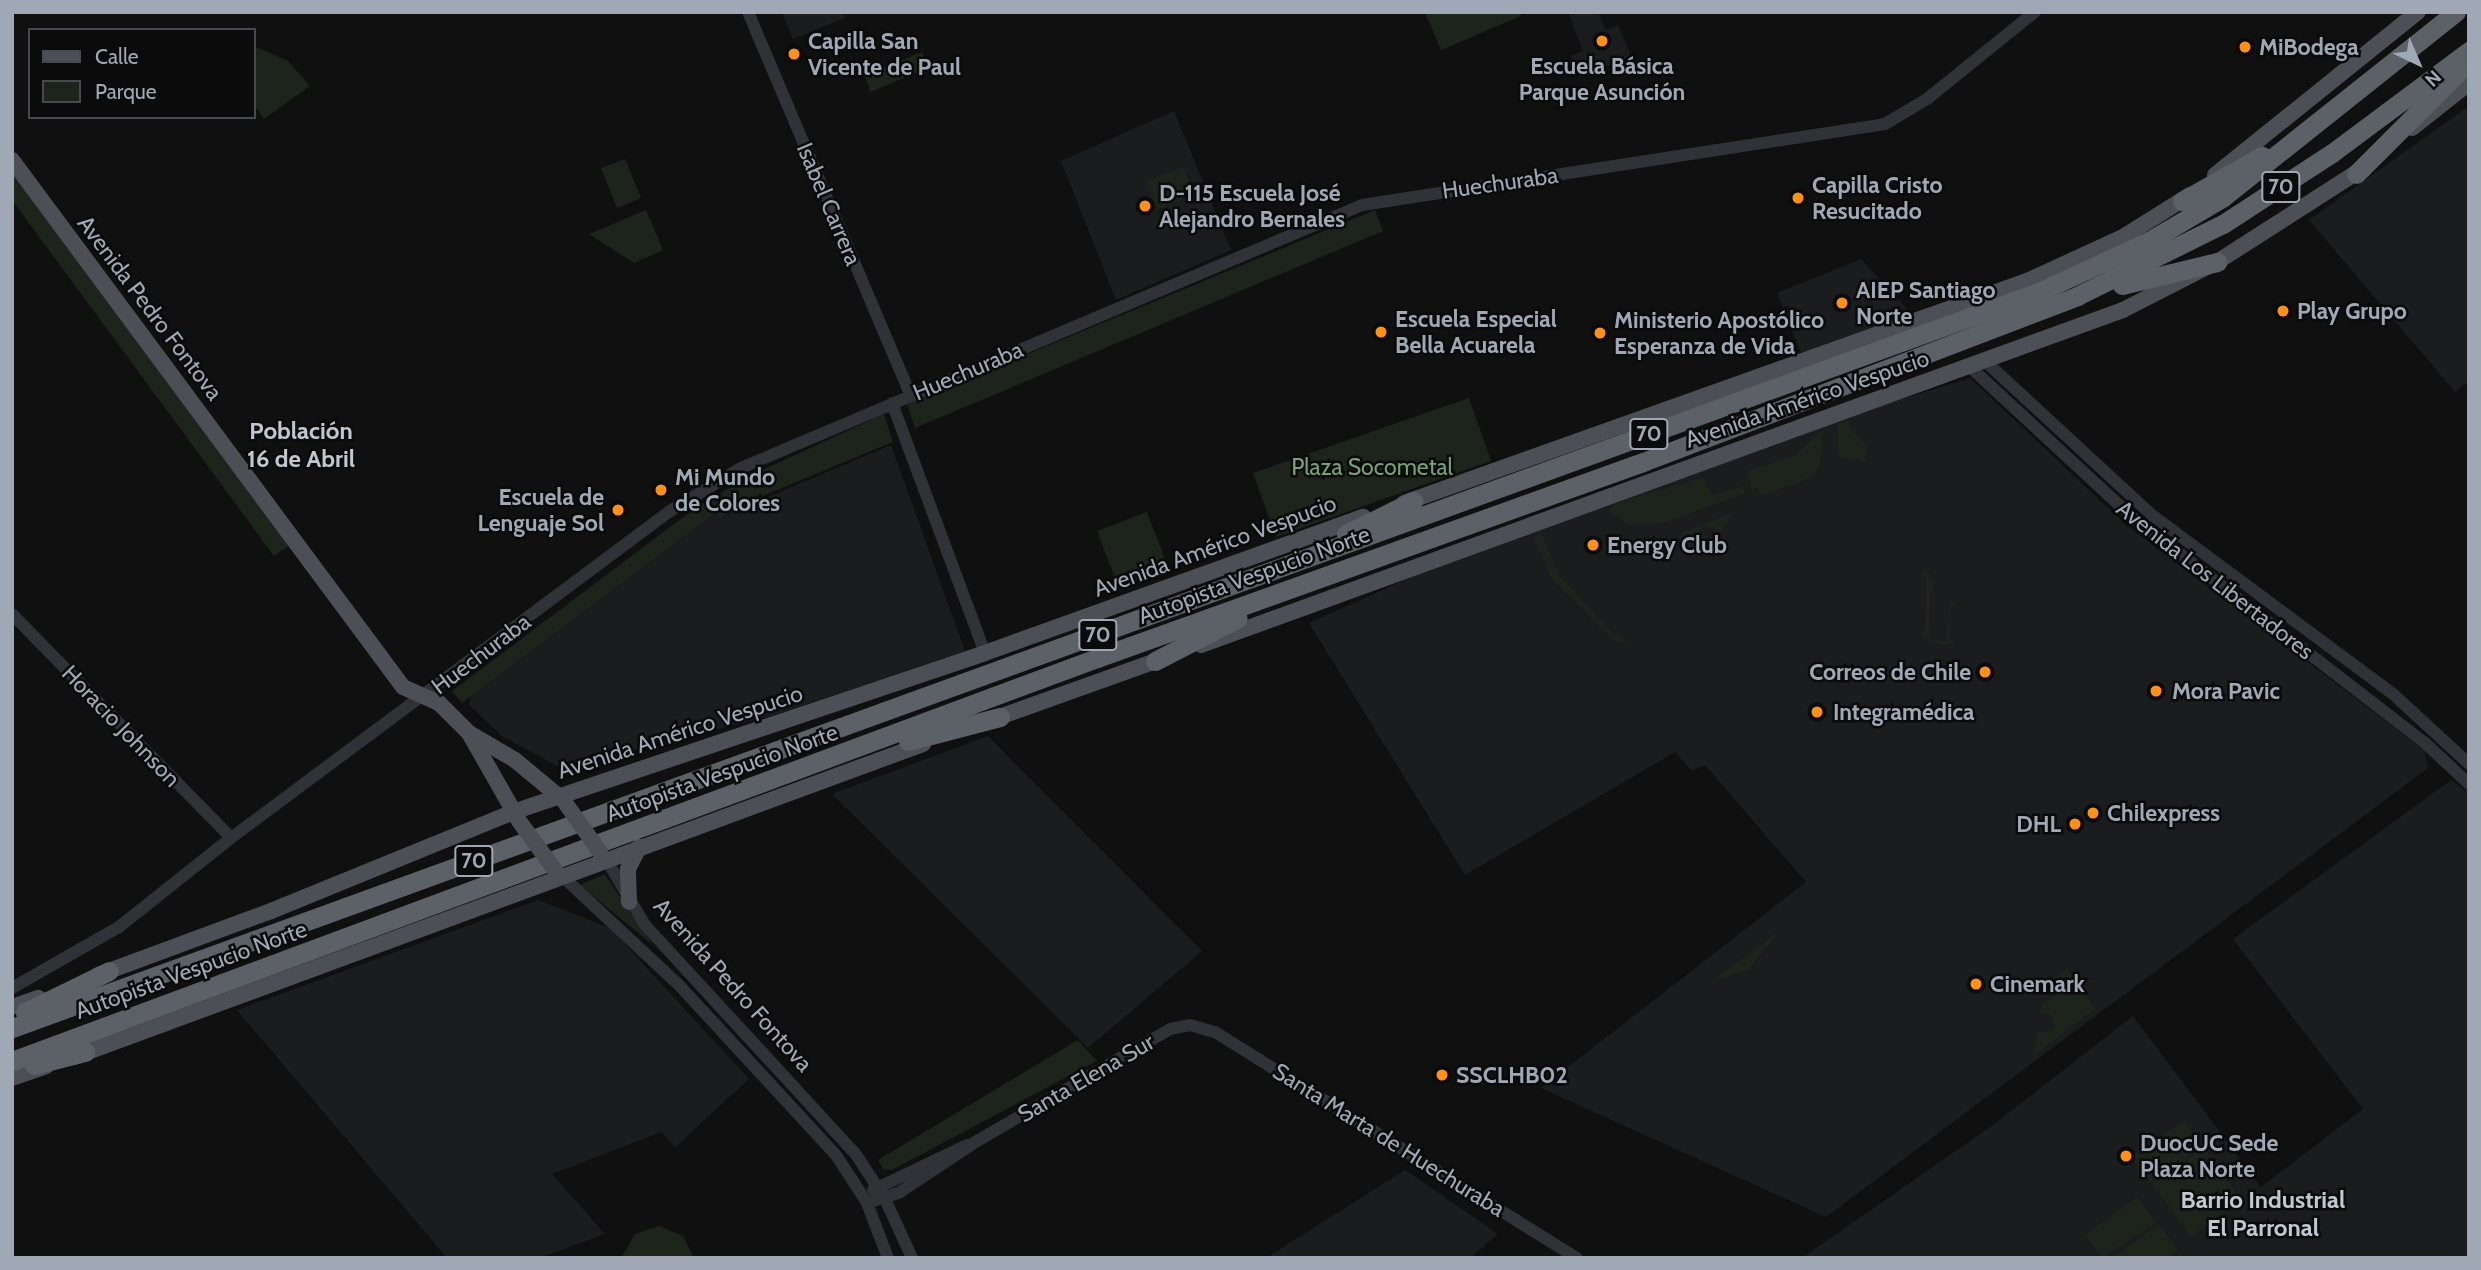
<!DOCTYPE html>
<html>
<head>
<meta charset="utf-8">
<style>
  body { margin:0 }
  #map { position:relative; width:2481px; height:1270px; overflow:hidden; background:#101011; font-family:Cabin,sans-serif }
  div>[style] { position:absolute }
  [style*='--x'] { left:calc(var(--x)*1px); top:calc(var(--y)*1px); width:calc(var(--w)*1px); rotate:calc(var(--a)*1deg) }
  .built>* { inset:0; background:#1b1c1e }
  .green>* { inset:0; background:#1c241c }
  .minor>* { height:12px; margin:-6px; padding:0 6px; transform-origin:6px; border-radius:6px; background:#303237 }
  .major>* { height:16px; margin:-8px; padding:0 8px; transform-origin:8px; border-radius:8px; background:#4c5056 }
  .highway>* { height:19px; margin:-9.5px; padding:0 9.5px; transform-origin:9.5px; border-radius:9.5px; background:#5c6168 }
  .major-bridge>* { height:16px; margin:-8px; padding:0 8px; transform-origin:8px; border-radius:8px; background:#4c5056 }
  .dots>* { width:19px; height:19px; translate:-50% -50%; box-sizing:border-box; border:4px solid #0b0b0c; border-radius:50% }
  span { translate:-50% -50%; white-space:nowrap; text-align:center; line-height:1.15; -webkit-text-stroke:5px #0b0b0c; paint-order:stroke }
  .shield-label span { padding:2px 5px; background:#0b0b0c; border:2px solid; border-radius:5px; -webkit-text-stroke-width:0 }
  .shield-label { font-size:21px; color:#9fa8b4; font-weight:700 }
  .poi-label { font-size:23px; color:#9fa8b4; font-weight:700 }
  .left { translate:0 -50%; text-align:left }
  .right { translate:-100% -50%; text-align:right }
  .street-label { font-size:23px; color:#9fa8b4 }
  .park-label { font-size:23px; color:#78a174 }
  .neighbourhood-label { font-size:24px; color:#c1c7cf; font-weight:700 }
  .frame { position:absolute; inset:0; border:14px solid #9fa8b4; pointer-events:none }
  .legend { position:absolute; left:28px; top:28px; width:228px; height:91px; box-sizing:border-box; background:#0b0b0c; border:2px solid #464a4f; margin:0; padding:9px 12px; list-style:none; font-size:21px; color:#9fa8b4 }
  .legend li { display:flex; align-items:center; gap:14px; height:35px }
  .legend b { width:35px; border:2px solid #464a4f }
  .north { position:absolute; left:2383px; top:28px; width:70px; height:70px; -webkit-text-stroke:5px #0b0b0c; paint-order:stroke; rotate:136deg; font-size:19px; font-weight:700; line-height:28px; text-align:center; color:#9fa8b4 }
  .north::after { content:''; display:block; margin:auto; width:24px; height:32px; background:#9fa8b4; clip-path:polygon(50% 0,100% 100%,50% 72%,0 100%) }
</style>
</head>
<body>
<div id="map">
  <div class="built">
    <i style="clip-path:polygon(782px 12px,842px 12px,845px 18px,793px 39px)"></i>
    <i style="clip-path:polygon(1568px 12px,1598px 12px,1606px 30px,1618px 25px,1631px 56px,1580px 78px,1571px 56px,1583px 51px)"></i>
    <i style="clip-path:polygon(2469px 106px,2469px 381px,2455px 392px,2309px 220px)"></i>
    <i style="clip-path:polygon(1174px 111px,1231px 250px,1116px 300px,1061px 161px)"></i>
    <i style="clip-path:polygon(1861px 259px,1912px 314px,1801px 353px,1777px 293px)"></i>
    <i style="clip-path:polygon(1970px 378px,2125px 524px,2424px 750px,2428px 768px,1826px 1217px,1541px 1088px,1806px 882px,1705px 765px,1692px 771px,1675px 752px,1465px 875px,1309px 623px,1487px 543px,1822px 424px)"></i>
    <i style="clip-path:polygon(891px 445px,965px 651px,771px 716px,654px 744px,575px 770px,561px 768px,502px 736px,469px 705px,471px 696px,716px 513px,723px 518px,746px 503px,749px 505px)"></i>
    <i style="clip-path:polygon(988px 736px,1202px 951px,1088px 1048px,832px 794px)"></i>
    <i style="clip-path:polygon(2451px 780px,2469px 793px,2469px 1258px,1802px 1258px,1993px 1125px,2133px 1016px,2261px 1187px,2363px 1109px,2233px 939px)"></i>
    <i style="clip-path:polygon(538px 900px,610px 928px,749px 1079px,675px 1147px,661px 1132px,552px 1174px,605px 1234px,539px 1258px,447px 1258px,237px 1010px)"></i>
    <i style="clip-path:polygon(1405px 1170px,1498px 1234px,1470px 1258px,1266px 1258px)"></i>
  </div>
  <div class="green">
    <i style="clip-path:polygon(1425px 12px,1519px 12px,1521px 16px,1441px 50px)"></i>
    <i style="clip-path:polygon(254px 46px,288px 61px,310px 86px,264px 119px,254px 105px)"></i>
    <i style="clip-path:polygon(922px 52px,929px 67px,871px 92px,864px 75px)"></i>
    <i style="clip-path:polygon(625px 159px,641px 198px,617px 208px,601px 168px)"></i>
    <i style="clip-path:polygon(1183px 167px,1194px 194px,1158px 209px,1146px 182px)"></i>
    <i style="clip-path:polygon(12px 168px,290px 545px,274px 556px,12px 200px)"></i>
    <i style="clip-path:polygon(646px 210px,663px 250px,634px 263px,589px 234px)"></i>
    <i style="clip-path:polygon(1375px 210px,1383px 231px,915px 428px,907px 404px)"></i>
    <i style="clip-path:polygon(1469px 398px,1491px 461px,1276px 537px,1253px 473px)"></i>
    <i style="clip-path:polygon(884px 414px,893px 442px,746px 503px,722px 518px,716px 513px,462px 703px,452px 691px,698px 506px,756px 473px)"></i>
    <i style="clip-path:polygon(1849px 420px,1850px 428px,1867px 445px,1866px 462px,1839px 457px,1837px 423px)"></i>
    <i style="clip-path:polygon(1822px 430px,1820px 464px,1813px 477px,1760px 496px,1758px 488px,1752px 489px,1746px 472px,1796px 455px)"></i>
    <i style="clip-path:polygon(1703px 477px,1713px 496px,1743px 486px,1745px 493px,1664px 523px,1629px 524px,1608px 511px,1615px 504px)"></i>
    <i style="clip-path:polygon(1147px 512px,1168px 567px,1118px 586px,1097px 531px)"></i>
    <i style="clip-path:polygon(1734px 513px,1716px 539px,1717px 529px,1702px 527px,1700px 533px,1707px 538px,1699px 548px,1677px 540px,1681px 533px)"></i>
    <i style="clip-path:polygon(1542px 534px,1559px 575px,1612px 632px,1632px 645px,1614px 640px,1552px 579px,1533px 536px)"></i>
    <i style="clip-path:polygon(1926px 570px,1936px 582px,1930px 594px,1929px 640px,1946px 641px,1950px 597px,1957px 607px,1950px 607px,1949px 640px,1956px 643px,1944px 645px,1926px 640px,1919px 634px,1925px 630px,1926px 576px,1920px 577px)"></i>
    <i style="clip-path:polygon(605px 874px,641px 929px,654px 946px,580px 885px)"></i>
    <i style="clip-path:polygon(1780px 931px,1749px 969px,1709px 983px)"></i>
    <i style="clip-path:polygon(2067px 969px,2095px 1009px,2033px 1056px,2038px 1032px,2050px 1032px,2055px 1026px,2049px 1013px,2040px 1016px,2041px 1004px,2052px 999px,2057px 989px,2053px 979px)"></i>
    <i style="clip-path:polygon(1078px 1040px,1097px 1061px,892px 1170px,883px 1169px,878px 1160px)"></i>
    <i style="clip-path:polygon(2184px 1120px,2203px 1146px,2151px 1183px,2132px 1157px)"></i>
    <i style="clip-path:polygon(2204px 1147px,2242px 1200px,2191px 1237px,2152px 1184px)"></i>
    <i style="clip-path:polygon(2137px 1197px,2156px 1223px,2102px 1258px,2085px 1235px)"></i>
    <i style="clip-path:polygon(2159px 1224px,2178px 1250px,2167px 1258px,2112px 1258px)"></i>
    <i style="clip-path:polygon(659px 1226px,683px 1236px,694px 1258px,621px 1258px,635px 1234px)"></i>
  </div>
  <div class="minor">
    <i style="--x:748;--y:12;--w:417;--a:67"></i>
    <i style="--x:1985;--y:361;--w:227;--a:42.7"></i>
    <i style="--x:2152;--y:515;--w:300;--a:36.6"></i>
    <i style="--x:2393;--y:694;--w:103;--a:42.6"></i>
    <i style="--x:1969;--y:366;--w:219;--a:42.8"></i>
    <i style="--x:2130;--y:515;--w:371;--a:37.7"></i>
    <i style="--x:2424;--y:742;--w:62;--a:43"></i>
    <i style="--x:892;--y:403;--w:267;--a:69.6"></i>
    <i style="--x:12;--y:614;--w:313;--a:45.6"></i>
    <i style="--x:606;--y:859;--w:77;--a:59.4"></i>
    <i style="--x:645;--y:925;--w:310;--a:47.4"></i>
    <i style="--x:855;--y:1153;--w:55;--a:56.9"></i>
    <i style="--x:885;--y:1199;--w:65;--a:65.4"></i>
    <i style="--x:561;--y:875;--w:161;--a:43"></i>
    <i style="--x:679;--y:985;--w:231;--a:47.3"></i>
    <i style="--x:836;--y:1155;--w:57;--a:57.1"></i>
    <i style="--x:867;--y:1203;--w:59;--a:69.1"></i>
    <i style="--x:12;--y:988;--w:123;--a:-29.7"></i>
    <i style="--x:119;--y:927;--w:143;--a:-38.5"></i>
    <i style="--x:231;--y:838;--w:547;--a:-36.68"></i>
    <i style="--x:670;--y:511;--w:83;--a:-31.2"></i>
    <i style="--x:741;--y:468;--w:674;--a:-22.95"></i>
    <i style="--x:1362;--y:205;--w:529;--a:-8.8"></i>
    <i style="--x:1885;--y:124;--w:49;--a:-30.8"></i>
    <i style="--x:1927;--y:99;--w:139;--a:-38.9"></i>
    <i style="--x:873;--y:1190;--w:104;--a:-25.6"></i>
    <i style="--x:867;--y:1203;--w:35;--a:-18"></i>
    <i style="--x:900;--y:1192;--w:92;--a:-33.5"></i>
    <i style="--x:977;--y:1141;--w:223;--a:-30.1"></i>
    <i style="--x:1170;--y:1029;--w:20;--a:-11"></i>
    <i style="--x:1190;--y:1025;--w:26;--a:16"></i>
    <i style="--x:1215;--y:1032;--w:427;--a:32"></i>
  </div>
  <div class="major">
    <i style="--x:2412;--y:128;--w:73;--a:-38.3"></i>
    <i style="--x:12;--y:160;--w:656;--a:53.43"></i>
    <i style="--x:403;--y:687;--w:39;--a:24"></i>
    <i style="--x:439;--y:703;--w:42;--a:45"></i>
    <i style="--x:469;--y:733;--w:53;--a:30.4"></i>
    <i style="--x:515;--y:760;--w:62;--a:39.8"></i>
    <i style="--x:2215;--y:175;--w:260;--a:-38.8"></i>
    <i style="--x:1404;--y:503;--w:661;--a:-19.61"></i>
    <i style="--x:2027;--y:281;--w:106;--a:-24.6"></i>
    <i style="--x:2123;--y:237;--w:79;--a:-32.1"></i>
    <i style="--x:1201;--y:645;--w:981;--a:-19.97"></i>
    <i style="--x:2123;--y:310;--w:106;--a:-27.1"></i>
    <i style="--x:2217;--y:262;--w:176;--a:-32.7"></i>
    <i style="--x:991;--y:720;--w:184;--a:-19.7"></i>
    <i style="--x:469;--y:733;--w:99;--a:60.3"></i>
    <i style="--x:629;--y:902;--w:33;--a:-92"></i>
    <i style="--x:628;--y:869;--w:25;--a:-63"></i>
    <i style="--x:98;--y:975;--w:184;--a:-20.3"></i>
    <i style="--x:271;--y:911;--w:261;--a:-22.2"></i>
    <i style="--x:513;--y:812;--w:498;--a:-18.6"></i>
    <i style="--x:985;--y:653;--w:402;--a:-19.8"></i>
    <i style="--x:12;--y:1007;--w:28;--a:-19"></i>
    <i style="--x:74;--y:1057;--w:905;--a:-20.24"></i>
    <i style="--x:12;--y:1078;--w:36;--a:-19"></i>
  </div>
  <div class="highway">
    <i style="--x:2356;--y:174;--w:150;--a:-45"></i>
    <i style="--x:2182;--y:201;--w:92;--a:-29.4"></i>
    <i style="--x:2122;--y:285;--w:98;--a:-13.6"></i>
    <i style="--x:1346;--y:534;--w:75;--a:-26.2"></i>
    <i style="--x:1155;--y:661;--w:93;--a:-27.4"></i>
    <i style="--x:908;--y:741;--w:95;--a:-14.6"></i>
    <i style="--x:25;--y:1012;--w:93;--a:-26"></i>
    <i style="--x:12;--y:1028;--w:2156;--a:-19.96"></i>
    <i style="--x:2039;--y:292;--w:121;--a:-24.9"></i>
    <i style="--x:2149;--y:241;--w:85;--a:-30.5"></i>
    <i style="--x:2222;--y:198;--w:299;--a:-38.5"></i>
    <i style="--x:12;--y:1061;--w:1157;--a:-20.38"></i>
    <i style="--x:1097;--y:658;--w:580;--a:-19.75"></i>
    <i style="--x:1643;--y:462;--w:465;--a:-20.9"></i>
    <i style="--x:2077;--y:296;--w:163;--a:-26.3"></i>
    <i style="--x:2223;--y:224;--w:130;--a:-33.1"></i>
    <i style="--x:2332;--y:153;--w:171;--a:-36.7"></i>
    <i style="--x:34;--y:1065;--w:53;--a:-14.3"></i>
  </div>
  <div class="major-bridge">
    <i style="--x:566;--y:804;--w:59;--a:54.7"></i>
    <i style="--x:519;--y:821;--w:61;--a:53.7"></i>
  </div>
  <div class="dots">
    <i style="left:1602px;top:41px;background:#ff911a"></i>
    <i style="left:2245px;top:47px;background:#ff911a"></i>
    <i style="left:794px;top:54px;background:#ff911a"></i>
    <i style="left:1798px;top:198px;background:#ff911a"></i>
    <i style="left:1145px;top:206px;background:#ff911a"></i>
    <i style="left:1842px;top:303px;background:#ff911a"></i>
    <i style="left:2283px;top:311px;background:#ff911a"></i>
    <i style="left:1381px;top:332px;background:#ff911a"></i>
    <i style="left:1600px;top:333px;background:#ff911a"></i>
    <i style="left:661px;top:490px;background:#ff911a"></i>
    <i style="left:618px;top:510px;background:#ff911a"></i>
    <i style="left:1593px;top:545px;background:#ff911a"></i>
    <i style="left:1985px;top:672px;background:#ff911a"></i>
    <i style="left:2156px;top:691px;background:#ff911a"></i>
    <i style="left:1817px;top:712px;background:#ff911a"></i>
    <i style="left:2093px;top:813px;background:#ff911a"></i>
    <i style="left:2075px;top:824px;background:#ff911a"></i>
    <i style="left:1976px;top:984px;background:#ff911a"></i>
    <i style="left:1442px;top:1075px;background:#ff911a"></i>
    <i style="left:2126px;top:1156px;background:#ff911a"></i>
  </div>
  <div class="shield-label">
    <span style="left:2281px;top:187px">70</span>
    <span style="left:1649px;top:434px">70</span>
    <span style="left:1098px;top:635px">70</span>
    <span style="left:474px;top:861px">70</span>
  </div>
  <div class="poi-label">
    <span class="left" style="left:808px;top:54px">Capilla San<br>Vicente de Paul</span>
    <span class="left" style="left:2259px;top:47px">MiBodega</span>
    <span style="left:1602px;top:79px">Escuela Básica<br>Parque Asunción</span>
    <span class="left" style="left:1812px;top:198px">Capilla Cristo<br>Resucitado</span>
    <span class="left" style="left:1159px;top:206px">D-115 Escuela José<br>Alejandro Bernales</span>
    <span class="left" style="left:1856px;top:303px">AIEP Santiago<br>Norte</span>
    <span class="left" style="left:2297px;top:311px">Play Grupo</span>
    <span class="left" style="left:1395px;top:332px">Escuela Especial<br>Bella Acuarela</span>
    <span class="left" style="left:1614px;top:333px">Ministerio Apostólico<br>Esperanza de Vida</span>
    <span class="left" style="left:675px;top:490px">Mi Mundo<br>de Colores</span>
    <span class="right" style="left:604px;top:510px">Escuela de<br>Lenguaje Sol</span>
    <span class="left" style="left:1607px;top:545px">Energy Club</span>
    <span class="right" style="left:1971px;top:672px">Correos de Chile</span>
    <span class="left" style="left:2172px;top:691px">Mora Pavic</span>
    <span class="left" style="left:1833px;top:712px">Integramédica</span>
    <span class="left" style="left:2107px;top:813px">Chilexpress</span>
    <span class="right" style="left:2061px;top:824px">DHL</span>
    <span class="left" style="left:1990px;top:984px">Cinemark</span>
    <span class="left" style="left:1456px;top:1075px">SSCLHB02</span>
    <span class="left" style="left:2140px;top:1156px">DuocUC Sede<br>Plaza Norte</span>
  </div>
  <div class="street-label">
    <span style="left:1500px;top:183px;rotate:-8deg">Huechuraba</span>
    <span style="left:829px;top:204px;rotate:67deg">Isabel Carrera</span>
    <span style="left:150px;top:308px;rotate:53deg">Avenida Pedro Fontova</span>
    <span style="left:968px;top:371px;rotate:-23deg">Huechuraba</span>
    <span style="left:1807px;top:399px;rotate:-19deg">Avenida Américo Vespucio</span>
    <span style="left:1215px;top:546px;rotate:-20deg">Avenida Américo Vespucio</span>
    <span style="left:1254px;top:575px;rotate:-20deg">Autopista Vespucio Norte</span>
    <span style="left:2215px;top:580px;rotate:38deg">Avenida Los Libertadores</span>
    <span style="left:481px;top:654px;rotate:-37deg">Huechuraba</span>
    <span style="left:121px;top:726px;rotate:46deg">Horacio Johnson</span>
    <span style="left:680px;top:732px;rotate:-18deg">Avenida Américo Vespucio</span>
    <span style="left:722px;top:773px;rotate:-20deg">Autopista Vespucio Norte</span>
    <span style="left:191px;top:970px;rotate:-20deg">Autopista Vespucio Norte</span>
    <span style="left:733px;top:985px;rotate:48deg">Avenida Pedro Fontova</span>
    <span style="left:1086px;top:1078px;rotate:-30deg">Santa Elena Sur</span>
    <span style="left:1389px;top:1140px;rotate:32deg">Santa Marta de Huechuraba</span>
  </div>
  <div class="park-label">
    <span style="left:1372px;top:467px">Plaza Socometal</span>
  </div>
  <div class="neighbourhood-label">
    <span style="left:301px;top:445px">Población<br>16 de Abril</span>
    <span style="left:2263px;top:1214px">Barrio Industrial<br>El Parronal</span>
  </div>
  <div class="frame"></div>
  <ul class="legend">
  <li><b style="height:9px;background:#4c5056"></b>Calle</li>
  <li><b style="height:19px;background:#1c241c"></b>Parque</li>
  </ul>
  <div class="north">N</div>
</div>
</body>
</html>
